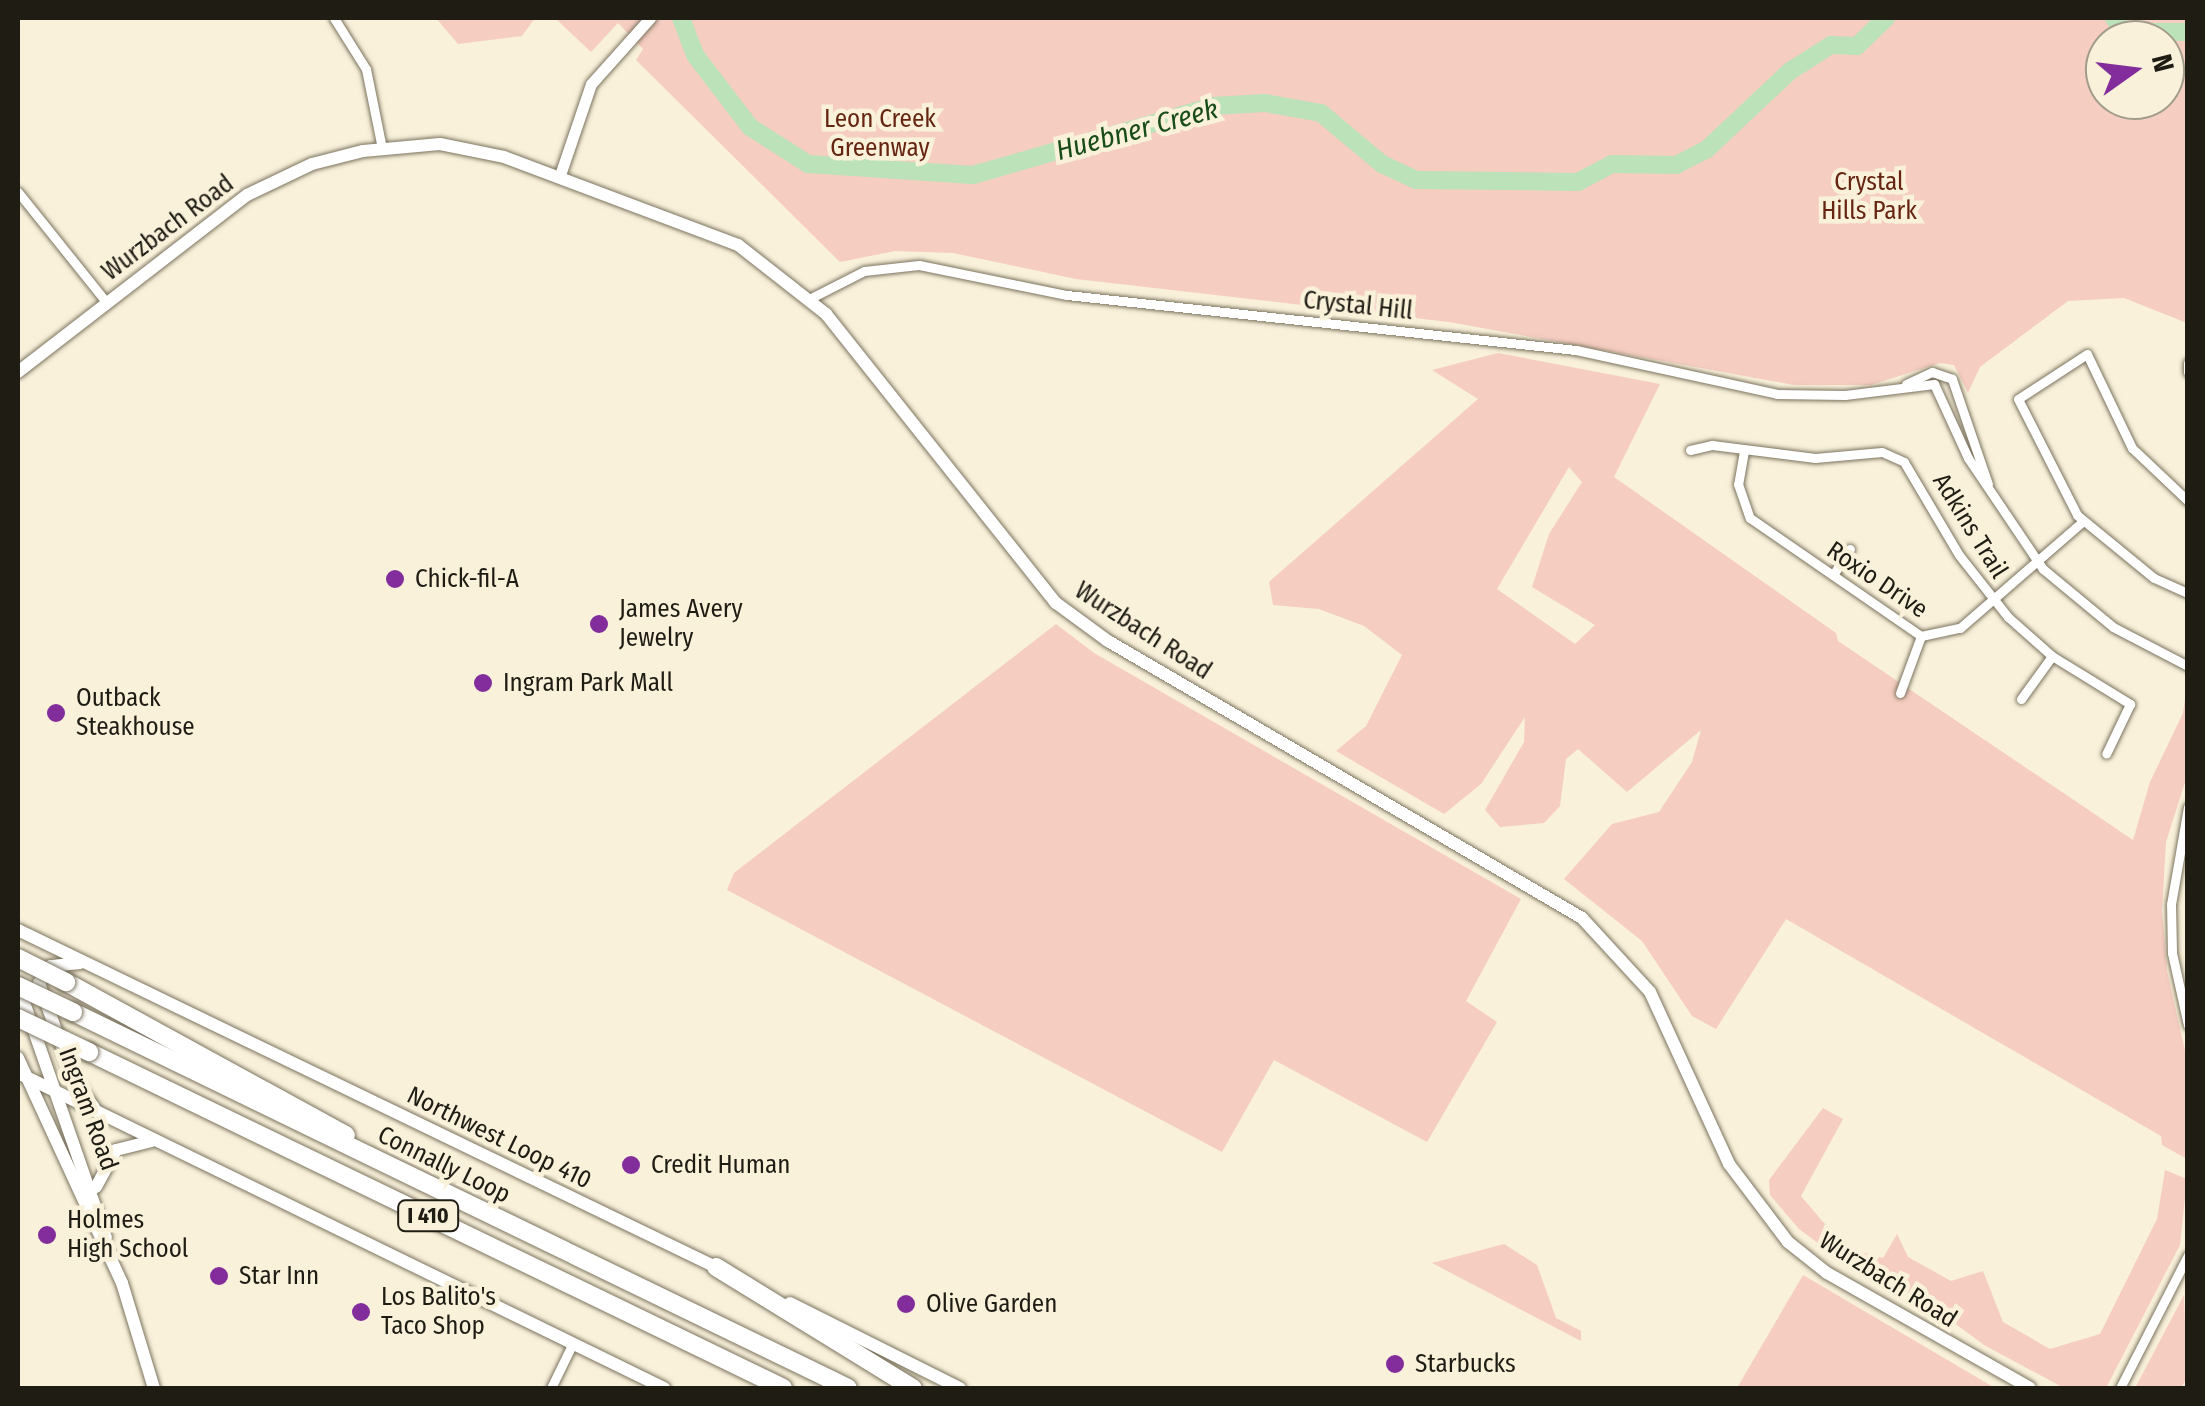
<!DOCTYPE html>
<html>
<head>
<meta charset="utf-8">
<style>
  body { margin:0 }
  #map { position:relative; width:2205px; height:1406px; overflow:hidden; background:#f9f1da; font-family:"Fira Sans Condensed",sans-serif }
  div>[style] { position:absolute }
  [style*='--x'] { left:calc(var(--x)*1px); top:calc(var(--y)*1px); width:calc(var(--w)*1px); rotate:calc(var(--a)*1deg) }
  .green>* { inset:0; background:#f5cdc1 }
  .river>* { height:18px; margin:-9px; padding:0 9px; transform-origin:9px; border-radius:9px; background:#bbe2b9 }
  .roads { filter:drop-shadow(0 0 2px #7b735f) drop-shadow(0 0 2px #7b735f) }
  .minor>* { height:9px; margin:-4.5px; padding:0 4.5px; transform-origin:4.5px; border-radius:4.5px; background:#fff }
  .tertiary>* { height:11px; margin:-5.5px; padding:0 5.5px; transform-origin:5.5px; border-radius:5.5px; background:#fff }
  .secondary>* { height:12px; margin:-6px; padding:0 6px; transform-origin:6px; border-radius:6px; background:#fff }
  .motorway>* { height:18px; margin:-9px; padding:0 9px; transform-origin:9px; border-radius:9px; background:#fff }
  .bridges { filter:drop-shadow(0 0 2px #7b735f) drop-shadow(0 0 2px #7b735f) }
  .motorway-bridge>* { height:18px; margin:-9px; padding:0 9px; transform-origin:9px; border-radius:9px; background:#fff }
  .dots>* { width:28px; height:28px; translate:-50% -50%; box-sizing:border-box; border:5px solid #f9f1da; border-radius:50% }
  span { translate:-50% -50%; white-space:nowrap; text-align:center; line-height:1.15; -webkit-text-stroke:9px #f9f1da; paint-order:stroke }
  .shield-label span { padding:2px 8px; background:#f9f1da; border:2px solid; border-radius:8px; -webkit-text-stroke-width:0 }
  .shield-label { font-size:22px; color:#1f1c14; font-weight:700 }
  .park-label { font-size:25px; color:#662511 }
  .street-label { font-size:25px; color:#1f1c14 }
  .poi-label { font-size:25px; color:#1f1c14 }
  .left { translate:0 -50%; text-align:left }
  .water-label { font-size:28px; color:#184c19; font-style:italic }
  .frame { position:absolute; inset:0; border:20px solid #1f1c14; pointer-events:none }
  .north { position:absolute; left:2085px; top:20px; width:100px; height:100px; box-sizing:border-box; background:#f9f1da; border:2px solid #a29c8b; border-radius:50%; rotate:76deg; font-size:28px; font-weight:700; line-height:40px; text-align:center; color:#1f1c14 }
  .north::after { content:''; display:block; margin:auto; width:35px; height:45px; background:#822d9b; clip-path:polygon(50% 0,100% 100%,50% 72%,0 100%) }
</style>
</head>
<body>
<div id="map">
  <div class="green">
    <i style="clip-path:polygon(436px 18px,535px 18px,522px 36px,458px 44px)"></i>
    <i style="clip-path:polygon(evenodd,555px 18px,2187px 18px,2187px 323px,2124px 298px,2068px 301px,1980px 367px,1968px 393px,1954px 365px,1940px 363px,1871px 385px,1794px 385px,1449px 322px,1076px 279px,953px 253px,895px 251px,840px 262px,636px 60px,643px 49px,618px 23px,591px 52px,555px 18px,2105px 40px,2165px 40px,2165px 100px,2105px 100px,2105px 40px)"></i>
    <i style="clip-path:polygon(evenodd,1498px 353px,1660px 384px,1614px 477px,1836px 633px,1838px 641px,2133px 840px,2150px 782px,2183px 713px,2187px 684px,2187px 776px,2166px 842px,2162px 911px,2167px 971px,2187px 1059px,2187px 1159px,2162px 1145px,2161px 1136px,1786px 919px,1716px 1029px,1692px 1016px,1642px 941px,1564px 879px,1612px 824px,1659px 812px,1692px 762px,1701px 730px,1627px 792px,1578px 749px,1566px 759px,1560px 806px,1544px 823px,1500px 827px,1485px 810px,1524px 742px,1525px 717px,1481px 784px,1444px 814px,1336px 751px,1366px 726px,1402px 655px,1364px 626px,1319px 609px,1273px 605px,1269px 582px,1478px 399px,1432px 370px,1498px 353px,1569px 467px,1582px 482px,1549px 534px,1532px 587px,1595px 625px,1575px 644px,1497px 589px,1569px 467px)"></i>
    <i style="clip-path:polygon(1056px 624px,1094px 653px,1521px 899px,1466px 1001px,1497px 1022px,1427px 1142px,1274px 1060px,1222px 1152px,727px 890px,734px 873px)"></i>
    <i style="clip-path:polygon(1823px 1108px,1843px 1119px,1801px 1196px,1823px 1222px,1854px 1250px,1883px 1258px,1897px 1234px,1908px 1257px,1951px 1281px,1983px 1271px,2003px 1322px,2050px 1349px,2100px 1334px,2157px 1219px,2165px 1170px,2187px 1179px,2180px 1245px,2106px 1388px,2064px 1388px,1984px 1345px,1922px 1299px,1853px 1269px,1799px 1229px,1770px 1195px,1769px 1180px)"></i>
    <i style="clip-path:polygon(1504px 1244px,1537px 1265px,1556px 1318px,1581px 1331px,1581px 1341px,1432px 1263px)"></i>
    <i style="clip-path:polygon(1803px 1275px,1995px 1388px,1737px 1388px)"></i>
    <i style="clip-path:polygon(2184px 1295px,2187px 1378px,2181px 1388px,2135px 1388px)"></i>
  </div>
  <div class="river">
    <i style="--x:681;--y:18;--w:40;--a:69"></i>
    <i style="--x:695;--y:55;--w:91;--a:52.6"></i>
    <i style="--x:750;--y:127;--w:69;--a:32.5"></i>
    <i style="--x:808;--y:164;--w:165;--a:3.8"></i>
    <i style="--x:973;--y:175;--w:250;--a:-16"></i>
    <i style="--x:1213;--y:106;--w:52;--a:-3.3"></i>
    <i style="--x:1265;--y:103;--w:57;--a:10.1"></i>
    <i style="--x:1321;--y:113;--w:80;--a:39.9"></i>
    <i style="--x:1382;--y:164;--w:38;--a:25"></i>
    <i style="--x:1417;--y:180;--w:161;--a:0.7"></i>
    <i style="--x:1578;--y:182;--w:38;--a:-28"></i>
    <i style="--x:1612;--y:164;--w:64;--a:0.9"></i>
    <i style="--x:1676;--y:165;--w:34;--a:-27"></i>
    <i style="--x:1706;--y:150;--w:115;--a:-43.2"></i>
    <i style="--x:1790;--y:71;--w:49;--a:-32.4"></i>
    <i style="--x:1831;--y:45;--w:26;--a:2"></i>
    <i style="--x:1857;--y:46;--w:40;--a:-44"></i>
    <i style="--x:2114;--y:18;--w:17;--a:54"></i>
    <i style="--x:2124;--y:32;--w:64;--a:0"></i>
  </div>
  <div class="roads">
    <div class="minor">
      <i style="--x:334;--y:18;--w:60;--a:57.9"></i>
      <i style="--x:366;--y:69;--w:81;--a:78.6"></i>
      <i style="--x:18;--y:192;--w:141;--a:51.3"></i>
      <i style="--x:811;--y:298;--w:59;--a:-27"></i>
      <i style="--x:864;--y:271;--w:55;--a:-6.2"></i>
      <i style="--x:919;--y:265;--w:151;--a:11.5"></i>
      <i style="--x:1067;--y:295;--w:512;--a:6.17"></i>
      <i style="--x:1576;--y:350;--w:206;--a:12.3"></i>
      <i style="--x:1777;--y:394;--w:68;--a:0.8"></i>
      <i style="--x:1845;--y:395;--w:90;--a:-7"></i>
      <i style="--x:1934;--y:384;--w:81;--a:65.3"></i>
      <i style="--x:1968;--y:458;--w:134;--a:56"></i>
      <i style="--x:2043;--y:569;--w:91;--a:39.6"></i>
      <i style="--x:2113;--y:627;--w:85;--a:27.5"></i>
      <i style="--x:2188;--y:363;--w:9;--a:90"></i>
      <i style="--x:1906;--y:384;--w:29;--a:-25"></i>
      <i style="--x:1932;--y:372;--w:21;--a:19"></i>
      <i style="--x:1952;--y:379;--w:111;--a:71.1"></i>
      <i style="--x:1690;--y:450;--w:23;--a:-13"></i>
      <i style="--x:1712;--y:445;--w:104;--a:7.2"></i>
      <i style="--x:1815;--y:458;--w:67;--a:-5.1"></i>
      <i style="--x:1882;--y:452;--w:24;--a:24"></i>
      <i style="--x:1904;--y:462;--w:108;--a:59.4"></i>
      <i style="--x:1959;--y:555;--w:79;--a:51.7"></i>
      <i style="--x:2008;--y:617;--w:59;--a:41.6"></i>
      <i style="--x:2052;--y:656;--w:92;--a:31.6"></i>
      <i style="--x:2130;--y:704;--w:55;--a:115.6"></i>
      <i style="--x:1744;--y:451;--w:34;--a:100"></i>
      <i style="--x:1738;--y:484;--w:36;--a:71"></i>
      <i style="--x:1750;--y:518;--w:208;--a:34.6"></i>
      <i style="--x:1921;--y:636;--w:40;--a:-12"></i>
      <i style="--x:1960;--y:628;--w:163;--a:-41"></i>
      <i style="--x:2188;--y:501;--w:77;--a:-136.6"></i>
      <i style="--x:2132;--y:448;--w:104;--a:-115.6"></i>
      <i style="--x:2087;--y:354;--w:82;--a:146.9"></i>
      <i style="--x:2018;--y:399;--w:130;--a:63"></i>
      <i style="--x:2077;--y:515;--w:99;--a:39.3"></i>
      <i style="--x:2154;--y:578;--w:37;--a:24"></i>
      <i style="--x:1833;--y:575;--w:31;--a:-57"></i>
      <i style="--x:1900;--y:693;--w:61;--a:-69.8"></i>
      <i style="--x:2021;--y:699;--w:53;--a:-54.2"></i>
      <i style="--x:2188;--y:807;--w:98;--a:99.9"></i>
      <i style="--x:2171;--y:904;--w:49;--a:88.8"></i>
      <i style="--x:2172;--y:953;--w:74;--a:77.5"></i>
      <i style="--x:551;--y:1388;--w:48;--a:-64"></i>
      <i style="--x:2120;--y:1388;--w:149;--a:-62.9"></i>
    </div>
    <div class="tertiary">
      <i style="--x:560;--y:175;--w:96;--a:-71.2"></i>
      <i style="--x:591;--y:84;--w:89;--a:-48.2"></i>
    </div>
    <div class="secondary">
      <i style="--x:18;--y:372;--w:289;--a:-37.7"></i>
      <i style="--x:247;--y:195;--w:72;--a:-25.5"></i>
      <i style="--x:312;--y:164;--w:53;--a:-14.3"></i>
      <i style="--x:363;--y:151;--w:77;--a:-5.2"></i>
      <i style="--x:440;--y:144;--w:65;--a:11.5"></i>
      <i style="--x:504;--y:157;--w:250;--a:20.6"></i>
      <i style="--x:738;--y:245;--w:112;--a:38.1"></i>
      <i style="--x:826;--y:314;--w:369;--a:51.5"></i>
      <i style="--x:1056;--y:603;--w:64;--a:36.2"></i>
      <i style="--x:1108;--y:641;--w:549;--a:30.3"></i>
      <i style="--x:1582;--y:918;--w:100;--a:47.4"></i>
      <i style="--x:1650;--y:992;--w:189;--a:65.3"></i>
      <i style="--x:1729;--y:1164;--w:98;--a:52.9"></i>
      <i style="--x:1788;--y:1242;--w:50;--a:38.5"></i>
      <i style="--x:1827;--y:1273;--w:233;--a:29.5"></i>
      <i style="--x:18;--y:930;--w:782;--a:25.78"></i>
      <i style="--x:80;--y:963;--w:30;--a:174"></i>
      <i style="--x:50;--y:966;--w:20;--a:123"></i>
      <i style="--x:39;--y:983;--w:103;--a:70.2"></i>
      <i style="--x:74;--y:1080;--w:34;--a:54"></i>
      <i style="--x:18;--y:985;--w:267;--a:70.8"></i>
      <i style="--x:18;--y:1058;--w:248;--a:65.2"></i>
      <i style="--x:122;--y:1283;--w:110;--a:73.1"></i>
      <i style="--x:18;--y:1073;--w:719;--a:25.99"></i>
      <i style="--x:96;--y:1187;--w:42;--a:-61.6"></i>
      <i style="--x:116;--y:1150;--w:36;--a:-14"></i>
      <i style="--x:790;--y:1303;--w:190;--a:26.6"></i>
    </div>
    <div class="motorway">
      <i style="--x:66;--y:982;--w:319;--a:28.7"></i>
      <i style="--x:73;--y:1012;--w:861;--a:25.88"></i>
      <i style="--x:89;--y:1052;--w:771;--a:25.83"></i>
      <i style="--x:716;--y:1267;--w:231;--a:31.6"></i>
    </div>
  </div>
  <div class="bridges">
    <div class="motorway-bridge">
      <i style="--x:18;--y:958;--w:54;--a:26.6"></i>
      <i style="--x:18;--y:986;--w:61;--a:25.3"></i>
      <i style="--x:18;--y:1018;--w:79;--a:25.6"></i>
    </div>
  </div>
  <div class="dots">
    <i style="left:395px;top:579px;background:#822d9b"></i>
    <i style="left:599px;top:624px;background:#822d9b"></i>
    <i style="left:483px;top:683px;background:#822d9b"></i>
    <i style="left:56px;top:713px;background:#822d9b"></i>
    <i style="left:631px;top:1165px;background:#822d9b"></i>
    <i style="left:47px;top:1235px;background:#822d9b"></i>
    <i style="left:219px;top:1276px;background:#822d9b"></i>
    <i style="left:906px;top:1304px;background:#822d9b"></i>
    <i style="left:361px;top:1312px;background:#822d9b"></i>
    <i style="left:1395px;top:1364px;background:#822d9b"></i>
  </div>
  <div class="shield-label">
    <span style="left:428px;top:1216px">I 410</span>
  </div>
  <div class="park-label">
    <span style="left:880px;top:134px">Leon Creek<br>Greenway</span>
    <span style="left:1869px;top:197px">Crystal<br>Hills Park</span>
  </div>
  <div class="street-label">
    <span style="left:168px;top:228px;rotate:-37deg">Wurzbach Road</span>
    <span style="left:1358px;top:306px;rotate:6deg">Crystal Hill</span>
    <span style="left:1970px;top:526px;rotate:58deg">Adkins Trail</span>
    <span style="left:1877px;top:580px;rotate:34deg">Roxio Drive</span>
    <span style="left:1143px;top:631px;rotate:33deg">Wurzbach Road</span>
    <span style="left:88px;top:1109px;rotate:70deg">Ingram Road</span>
    <span style="left:499px;top:1138px;rotate:26deg">Northwest Loop 410</span>
    <span style="left:444px;top:1165px;rotate:26deg">Connally Loop</span>
    <span style="left:1888px;top:1280px;rotate:32deg">Wurzbach Road</span>
  </div>
  <div class="poi-label">
    <span class="left" style="left:415px;top:579px">Chick-fil-A</span>
    <span class="left" style="left:619px;top:624px">James Avery<br>Jewelry</span>
    <span class="left" style="left:503px;top:683px">Ingram Park Mall</span>
    <span class="left" style="left:76px;top:713px">Outback<br>Steakhouse</span>
    <span class="left" style="left:651px;top:1165px">Credit Human</span>
    <span class="left" style="left:67px;top:1235px">Holmes<br>High School</span>
    <span class="left" style="left:239px;top:1276px">Star Inn</span>
    <span class="left" style="left:381px;top:1312px">Los Balito's<br>Taco Shop</span>
    <span class="left" style="left:926px;top:1304px">Olive Garden</span>
    <span class="left" style="left:1415px;top:1364px">Starbucks</span>
  </div>
  <div class="water-label">
    <span style="left:1137px;top:130px;rotate:-15deg">Huebner Creek</span>
  </div>
  <div class="frame"></div>
  <div class="north">N</div>
</div>
</body>
</html>
